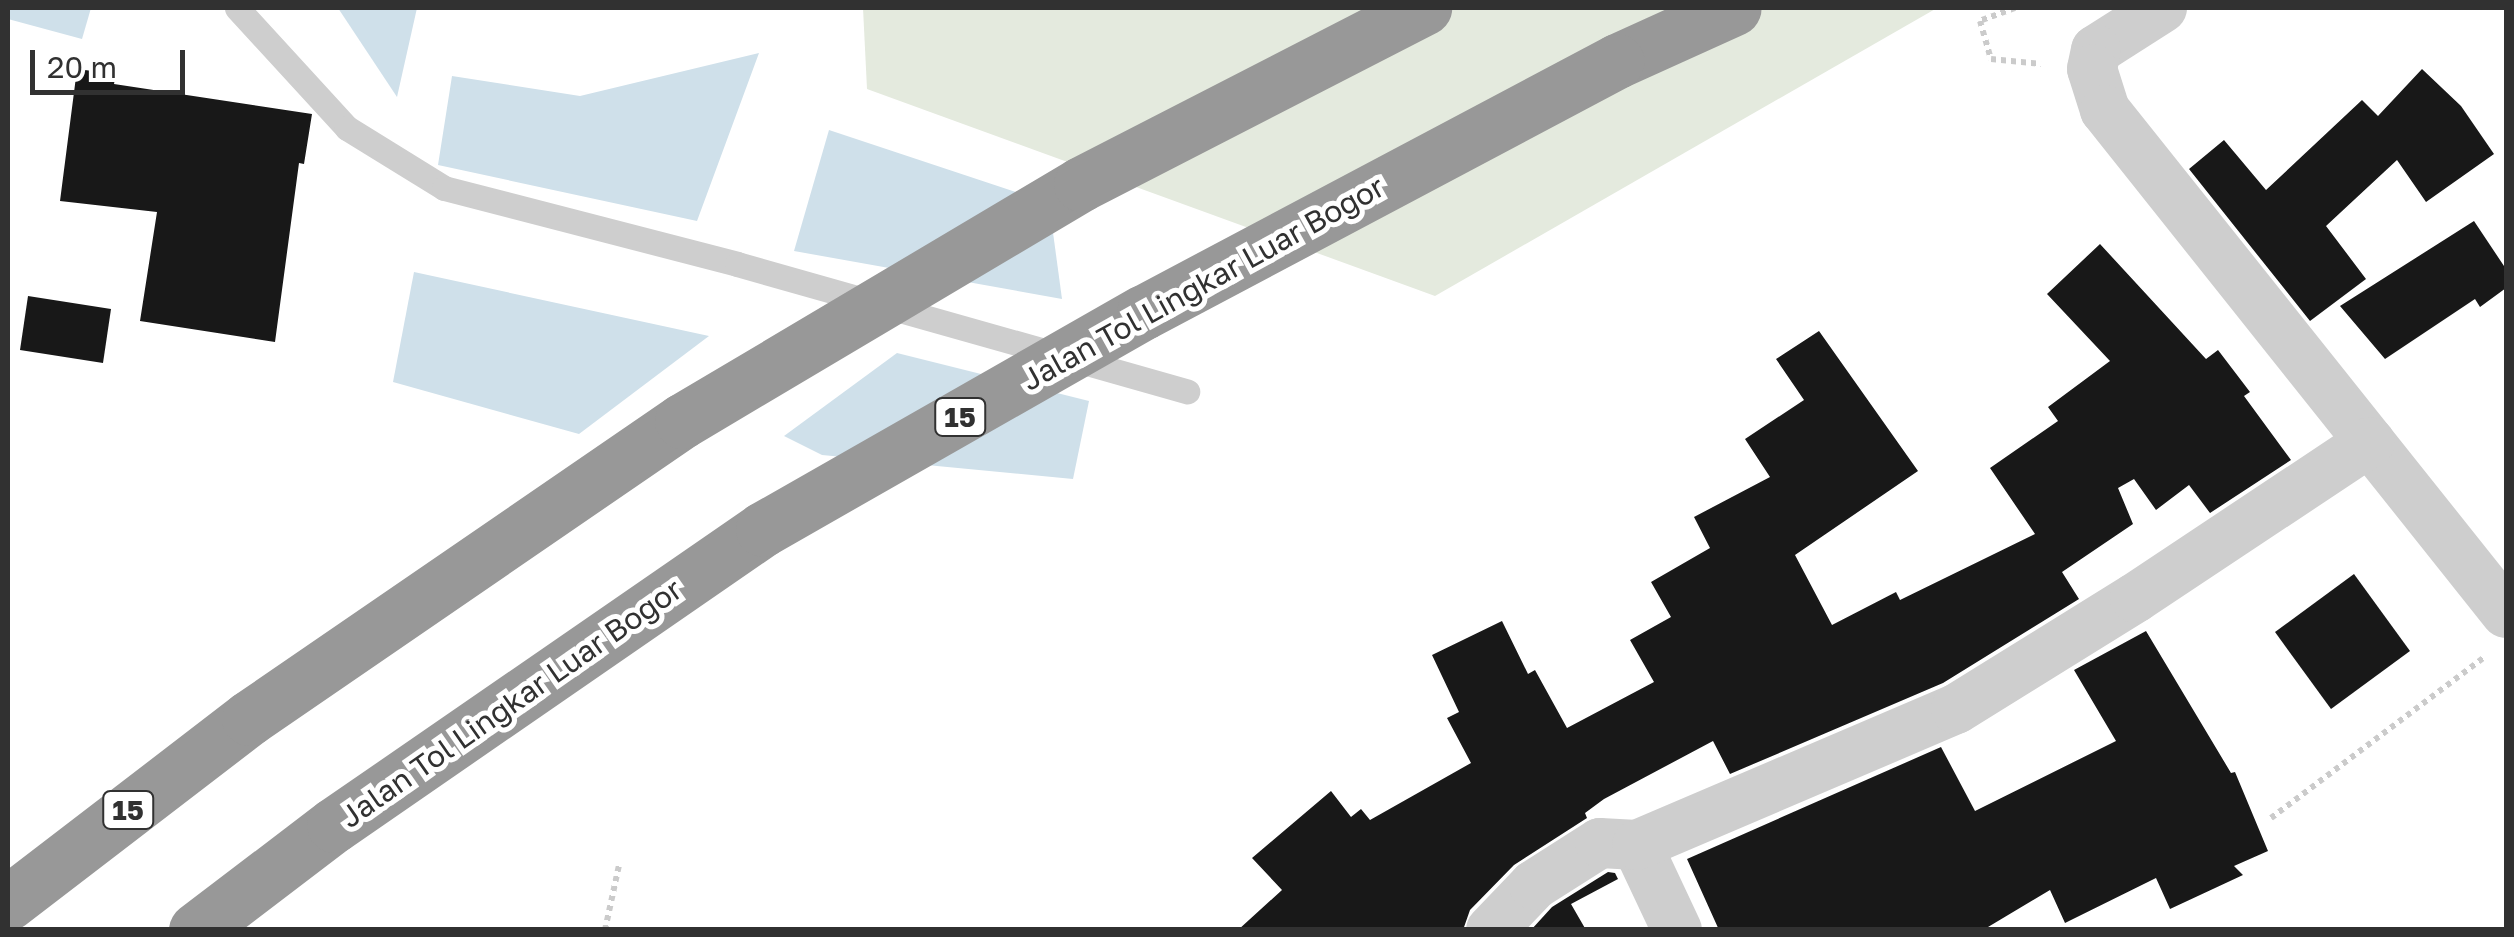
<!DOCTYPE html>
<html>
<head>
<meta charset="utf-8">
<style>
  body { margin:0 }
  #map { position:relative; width:2514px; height:937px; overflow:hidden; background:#fff; font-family:"Golos Text",sans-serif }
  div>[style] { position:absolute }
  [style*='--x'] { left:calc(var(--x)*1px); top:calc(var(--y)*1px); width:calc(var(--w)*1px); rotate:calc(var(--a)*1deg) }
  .green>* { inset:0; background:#e4eade }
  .water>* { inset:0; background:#cfe0ea }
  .building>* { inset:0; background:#181818 }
  .path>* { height:6px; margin-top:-3px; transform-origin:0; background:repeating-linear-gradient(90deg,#cbcbcb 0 5px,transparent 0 10px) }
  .service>* { height:25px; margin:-12.5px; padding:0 12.5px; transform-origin:12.5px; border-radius:12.5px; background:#cecece }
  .minor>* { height:50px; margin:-25px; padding:0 25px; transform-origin:25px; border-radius:25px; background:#cecece }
  .motorway>* { height:55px; margin:-27.5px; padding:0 27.5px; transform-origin:27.5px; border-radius:27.5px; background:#989898 }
  .motorway-bridge>* { height:55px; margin:-27.5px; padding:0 27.5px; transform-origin:27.5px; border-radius:27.5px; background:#989898 }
  span { translate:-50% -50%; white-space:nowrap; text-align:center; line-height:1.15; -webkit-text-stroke:10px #fff; paint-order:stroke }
  .shield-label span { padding:2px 8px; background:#fff; border:2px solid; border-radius:8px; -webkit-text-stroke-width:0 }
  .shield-label { font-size:28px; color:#313131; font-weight:700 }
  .street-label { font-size:30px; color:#313131 }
  .frame { position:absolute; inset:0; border:10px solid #313131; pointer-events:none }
  .scale { position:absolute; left:30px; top:50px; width:155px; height:45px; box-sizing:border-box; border:5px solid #313131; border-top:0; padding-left:12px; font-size:30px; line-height:35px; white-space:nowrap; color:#313131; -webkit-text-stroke:8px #fff; paint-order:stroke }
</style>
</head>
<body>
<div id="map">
  <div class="green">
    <i style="clip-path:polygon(863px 8px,1937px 8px,1435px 296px,867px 89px)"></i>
  </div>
  <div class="water">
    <i style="clip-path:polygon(8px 8px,91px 8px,82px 39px,8px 19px)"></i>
    <i style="clip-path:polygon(338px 8px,417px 8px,397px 97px)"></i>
    <i style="clip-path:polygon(759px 53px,697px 221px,438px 165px,452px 76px,580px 96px)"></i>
    <i style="clip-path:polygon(829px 130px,1049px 203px,1062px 299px,794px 251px)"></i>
    <i style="clip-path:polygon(414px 272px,709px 336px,579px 434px,393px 382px)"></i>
    <i style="clip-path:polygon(897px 353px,1089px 401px,1073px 479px,822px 455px,784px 436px)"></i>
  </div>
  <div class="building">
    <i style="clip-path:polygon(77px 69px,116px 74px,114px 84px,312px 114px,304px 164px,299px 163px,275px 342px,140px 321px,157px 212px,60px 201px)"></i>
    <i style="clip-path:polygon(2422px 69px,2461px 106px,2494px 154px,2426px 202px,2397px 160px,2326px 226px,2366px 279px,2310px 321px,2189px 169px,2224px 140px,2266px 190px,2362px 100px,2378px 116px)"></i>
    <i style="clip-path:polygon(2474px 221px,2506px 269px,2506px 288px,2480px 307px,2475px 299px,2385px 359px,2340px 306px)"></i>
    <i style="clip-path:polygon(2100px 244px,2206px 359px,2218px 350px,2250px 392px,2244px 396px,2291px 460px,2210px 513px,2189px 485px,2156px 510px,2134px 479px,2118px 488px,2133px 524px,2062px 572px,2079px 599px,1943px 683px,1730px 774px,1713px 741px,1604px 799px,1585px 813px,1587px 818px,1514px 865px,1470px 910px,1463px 930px,1238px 930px,1282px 890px,1252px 858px,1331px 791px,1351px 817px,1361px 809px,1370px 820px,1471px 763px,1447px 718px,1459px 712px,1432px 655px,1502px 621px,1528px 674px,1535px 670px,1567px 728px,1654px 682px,1630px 640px,1671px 617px,1651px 582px,1710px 548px,1694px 517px,1770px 477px,1745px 439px,1804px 400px,1776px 359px,1819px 331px,1918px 471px,1795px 555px,1832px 625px,1896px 592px,1900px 600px,2035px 534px,1990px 468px,2058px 421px,2048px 407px,2110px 361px,2047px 294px)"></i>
    <i style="clip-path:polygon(28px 296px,111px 309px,103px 363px,20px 350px)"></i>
    <i style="clip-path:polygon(2354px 574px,2410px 651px,2331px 709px,2275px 632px)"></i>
    <i style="clip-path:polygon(2146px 631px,2231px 773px,2235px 772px,2268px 851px,2234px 866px,2243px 875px,2170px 909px,2156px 878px,2065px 923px,2050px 890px,1983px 930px,1719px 930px,1687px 859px,1941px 747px,1975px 811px,2116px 741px,2074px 670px)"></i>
    <i style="clip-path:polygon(1608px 872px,1615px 873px,1618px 879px,1571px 904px,1586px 930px,1531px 930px,1552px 907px)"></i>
  </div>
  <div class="path">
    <i style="--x:2015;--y:8;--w:37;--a:160"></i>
    <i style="--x:1980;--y:21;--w:40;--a:74"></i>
    <i style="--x:1991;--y:59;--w:50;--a:5.7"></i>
    <i style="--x:2271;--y:818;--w:268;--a:-37"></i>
    <i style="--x:605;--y:930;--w:66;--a:-77.8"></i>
  </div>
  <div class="service">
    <i style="--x:237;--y:8;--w:163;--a:47.5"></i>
    <i style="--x:347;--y:128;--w:114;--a:31.7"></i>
    <i style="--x:444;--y:188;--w:303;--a:14.5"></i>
    <i style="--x:737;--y:264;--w:468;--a:15.8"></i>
  </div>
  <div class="minor">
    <i style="--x:2162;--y:8;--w:78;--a:147.5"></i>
    <i style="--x:2096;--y:50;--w:19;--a:102"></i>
    <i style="--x:2092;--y:69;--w:43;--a:72.4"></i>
    <i style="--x:2105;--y:110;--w:643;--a:51.44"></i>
    <i style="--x:1637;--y:845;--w:94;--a:64.8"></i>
    <i style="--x:1491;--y:930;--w:62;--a:-46.3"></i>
    <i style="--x:1534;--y:885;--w:78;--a:-32.5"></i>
    <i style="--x:1600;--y:843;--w:37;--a:3"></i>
    <i style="--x:1637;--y:845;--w:347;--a:-23.1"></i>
    <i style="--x:1956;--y:709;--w:211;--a:-31.8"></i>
    <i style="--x:2135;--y:598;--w:282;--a:-33.6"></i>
  </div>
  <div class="motorway">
    <i style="--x:1617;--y:61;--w:128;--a:-24.4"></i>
    <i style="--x:8;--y:903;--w:304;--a:-37.5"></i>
    <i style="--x:196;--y:930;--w:173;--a:-37.3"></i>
  </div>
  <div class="motorway-bridge">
    <i style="--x:249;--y:718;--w:525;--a:-34.45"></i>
    <i style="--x:682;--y:421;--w:464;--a:-30.7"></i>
    <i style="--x:1081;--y:184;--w:386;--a:-27.2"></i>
    <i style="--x:334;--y:825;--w:521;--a:-34.6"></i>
    <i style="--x:763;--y:529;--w:438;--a:-29.7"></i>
    <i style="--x:1144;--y:312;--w:535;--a:-27.95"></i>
  </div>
  <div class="shield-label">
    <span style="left:960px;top:417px">15</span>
    <span style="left:128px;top:810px">15</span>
  </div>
  <div class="street-label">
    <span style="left:1203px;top:283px;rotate:-29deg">Jalan Tol Lingkar Luar Bogor</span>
    <span style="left:511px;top:703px;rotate:-35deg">Jalan Tol Lingkar Luar Bogor</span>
  </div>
  <div class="frame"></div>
  <div class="scale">20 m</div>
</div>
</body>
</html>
